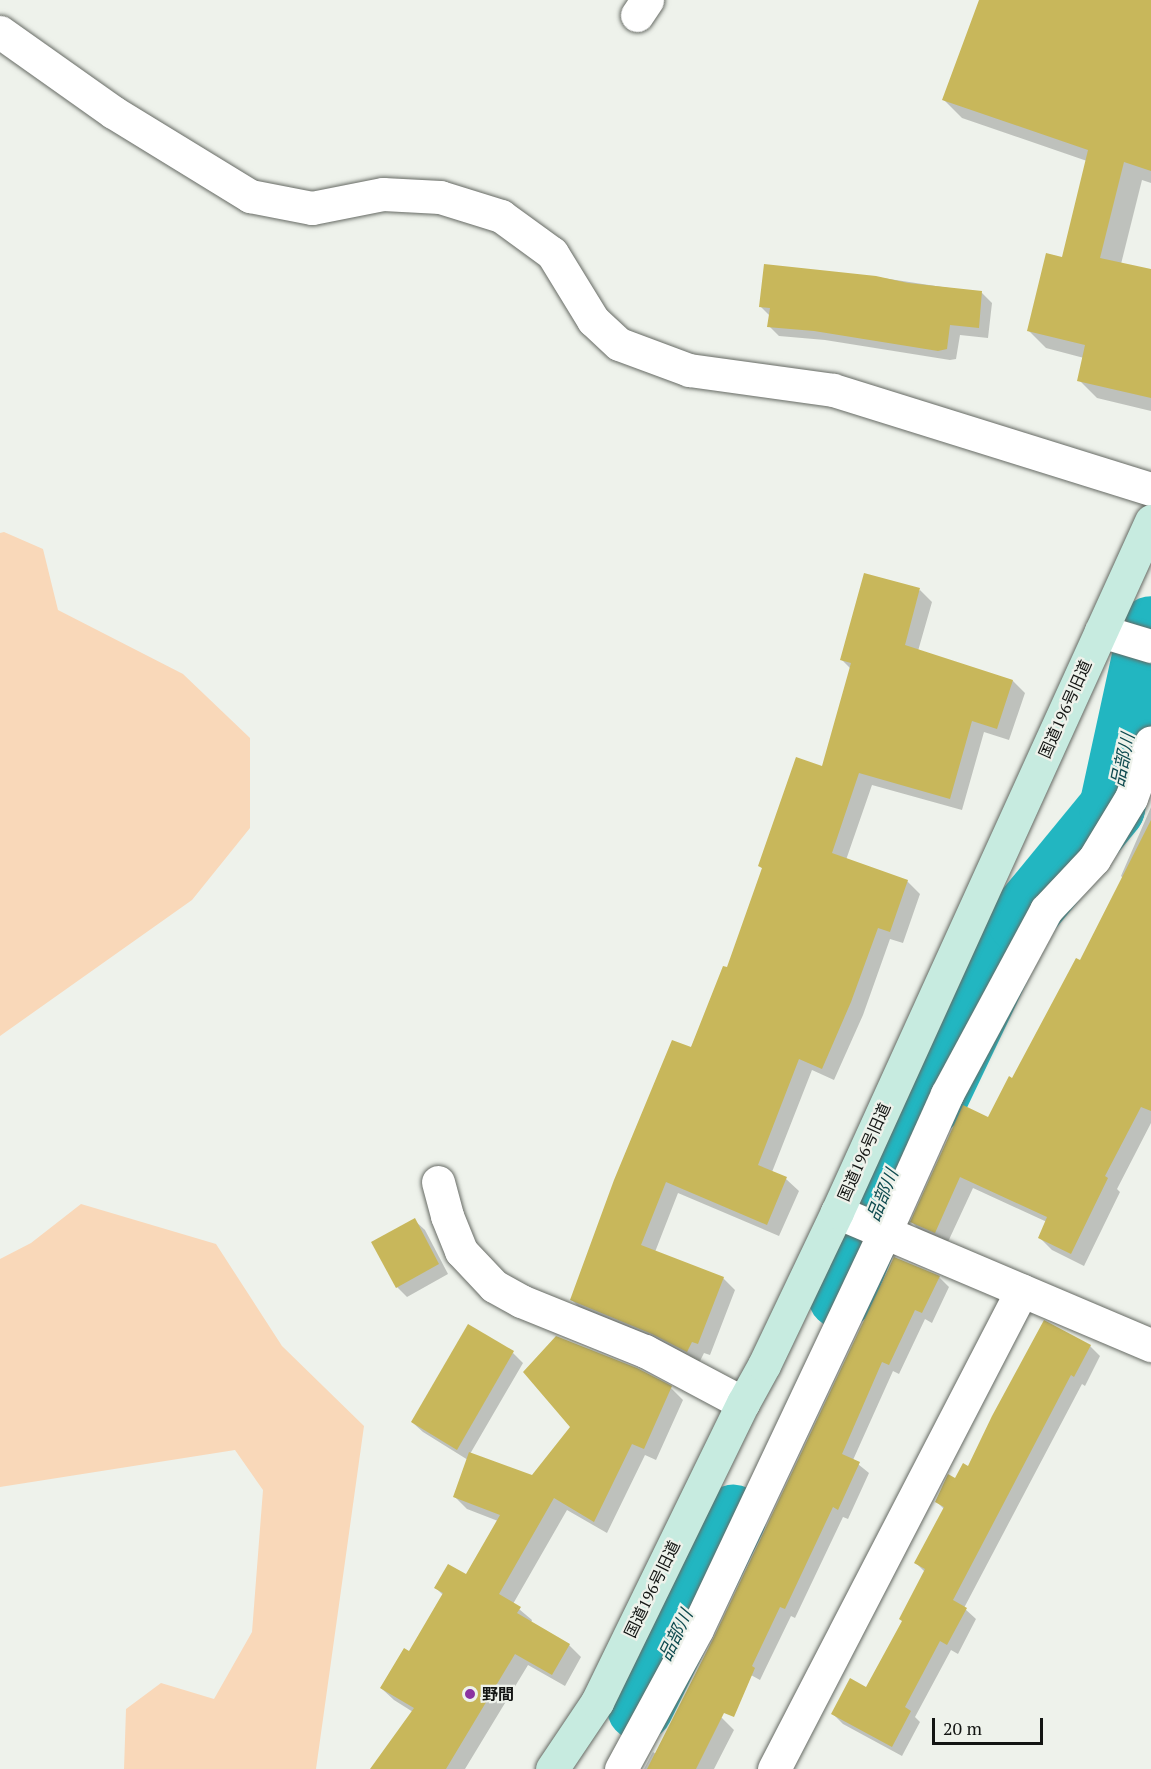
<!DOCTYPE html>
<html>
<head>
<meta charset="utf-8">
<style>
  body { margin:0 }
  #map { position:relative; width:1151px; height:1769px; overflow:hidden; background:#eef2eb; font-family:"PT Serif","Noto Sans JP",serif }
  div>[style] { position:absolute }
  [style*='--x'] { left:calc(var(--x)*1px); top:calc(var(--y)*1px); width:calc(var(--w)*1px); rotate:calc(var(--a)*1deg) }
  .green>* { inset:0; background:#f9d8b9 }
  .shadow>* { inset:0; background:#0003 }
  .river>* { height:66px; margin:-33px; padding:0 33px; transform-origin:33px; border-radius:33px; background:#22b6c1 }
  .building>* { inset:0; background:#c8b75b }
  .roads { filter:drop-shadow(0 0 2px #666a64) drop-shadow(0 0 2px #666a64) }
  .street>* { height:33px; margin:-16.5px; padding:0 16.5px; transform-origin:16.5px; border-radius:16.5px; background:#fff }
  .secondary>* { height:33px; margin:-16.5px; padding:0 16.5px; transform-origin:16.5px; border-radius:16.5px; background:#c7ebe0 }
  .dots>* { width:16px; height:16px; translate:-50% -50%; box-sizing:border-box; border:3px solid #eef2eb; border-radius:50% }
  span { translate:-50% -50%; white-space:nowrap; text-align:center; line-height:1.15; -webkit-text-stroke:4.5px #eef2eb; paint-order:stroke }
  .street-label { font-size:16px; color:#131513 }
  .poi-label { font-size:16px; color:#131513; font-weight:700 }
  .left { translate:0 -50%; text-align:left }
  .water-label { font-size:18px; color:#0e4a4f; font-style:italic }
  .scale { position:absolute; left:932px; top:1718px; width:111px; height:27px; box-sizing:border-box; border:3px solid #131513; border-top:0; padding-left:8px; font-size:18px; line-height:21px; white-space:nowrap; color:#131513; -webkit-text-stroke:4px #eef2eb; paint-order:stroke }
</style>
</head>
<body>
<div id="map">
  <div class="green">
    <i style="clip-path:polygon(4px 532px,43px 549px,58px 610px,183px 674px,250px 738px,250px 828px,192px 900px,0 1036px,0 533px)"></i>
    <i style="clip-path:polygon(81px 1204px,216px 1244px,282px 1346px,364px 1426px,316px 1769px,124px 1769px,126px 1709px,161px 1683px,214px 1699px,252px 1632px,263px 1490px,235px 1450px,0 1487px,0 1259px,31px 1243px)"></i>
  </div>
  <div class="shadow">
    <i style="clip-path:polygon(980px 0,1151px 0,1151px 183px,1142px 180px,1121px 264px,1151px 271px,1151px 411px,1097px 398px,1079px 380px,1084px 358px,1046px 348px,1028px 330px,1063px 259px,1087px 161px,962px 118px,944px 100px)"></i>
    <i style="clip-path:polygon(876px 277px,982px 293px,992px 303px,988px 338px,960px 335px,956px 359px,950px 360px,825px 340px,779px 336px,769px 326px,770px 316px,760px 306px)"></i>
    <i style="clip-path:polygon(920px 590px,932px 602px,918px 651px,1013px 681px,1025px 693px,1009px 740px,984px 732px,962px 810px,872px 785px,846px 860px,907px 881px,920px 894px,903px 943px,890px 939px,863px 1015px,834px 1080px,812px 1070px,772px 1172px,786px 1179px,799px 1191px,779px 1236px,678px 1193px,655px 1252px,723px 1278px,735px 1290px,710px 1355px,704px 1353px,699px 1363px,584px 1312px,572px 1300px,728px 969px,763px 869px,760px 866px,823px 768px,851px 669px,841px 659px)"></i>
    <i style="clip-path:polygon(1151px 807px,1151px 1123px,1117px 1189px,1120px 1192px,1084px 1266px,1052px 1250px,1039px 1237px,1047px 1222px,973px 1188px,947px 1244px,924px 1235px,912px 1222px,989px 1119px,1081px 962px,1123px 878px,1121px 876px)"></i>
    <i style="clip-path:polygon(414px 1220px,425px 1230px,448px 1274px,407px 1297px,397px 1287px)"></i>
    <i style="clip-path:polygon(895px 1258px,939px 1277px,949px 1287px,932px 1323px,925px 1319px,899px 1374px,893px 1371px,853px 1460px,869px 1473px,848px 1519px,843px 1517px,795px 1618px,791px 1616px,760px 1680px,720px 1658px)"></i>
    <i style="clip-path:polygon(1090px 1346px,1100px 1356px,1085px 1386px,1082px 1384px,964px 1608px,976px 1619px,958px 1654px,951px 1650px,915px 1717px,920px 1722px,902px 1756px,843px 1724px,833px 1714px,867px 1689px,903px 1622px,925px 1572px,916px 1563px,944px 1509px,937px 1502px)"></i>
    <i style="clip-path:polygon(513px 1353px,523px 1363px,470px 1454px,533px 1477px,671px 1388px,683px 1400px,656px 1460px,645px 1455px,607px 1533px,567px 1510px,513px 1604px,532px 1620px,531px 1623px,569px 1645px,581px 1657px,565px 1686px,528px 1665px,465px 1769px,372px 1769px,413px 1712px,394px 1700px,381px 1688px,409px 1653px,443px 1595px,436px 1588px,466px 1577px,498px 1521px,467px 1509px,455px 1497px,468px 1460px,423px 1432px,412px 1422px)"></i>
    <i style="clip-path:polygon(686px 1698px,722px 1718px,734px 1730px,714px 1769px,644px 1769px,653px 1752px,656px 1754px)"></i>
  </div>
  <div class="river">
    <i style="--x:841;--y:1296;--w:190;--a:-68"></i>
    <i style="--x:912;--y:1120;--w:32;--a:-44"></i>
    <i style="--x:935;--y:1098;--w:197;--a:-64.5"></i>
    <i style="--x:1020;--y:920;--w:145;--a:-50.6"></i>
    <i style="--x:1112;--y:808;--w:183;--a:-77.7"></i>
    <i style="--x:640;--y:1708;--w:212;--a:-63.9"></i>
  </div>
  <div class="building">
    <i style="clip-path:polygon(979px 0,1151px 0,1151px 171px,1124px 162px,1100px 258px,1151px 269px,1151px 398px,1077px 381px,1085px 345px,1027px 331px,1046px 253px,1062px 257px,1088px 150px,942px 100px)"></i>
    <i style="clip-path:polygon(764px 264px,876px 276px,908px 283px,982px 291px,979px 328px,950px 325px,947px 349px,938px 351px,814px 331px,767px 327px,770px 308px,759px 307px)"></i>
    <i style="clip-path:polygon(864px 573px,920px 588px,905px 645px,1013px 680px,997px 729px,972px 721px,950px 799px,859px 773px,832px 853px,908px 880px,890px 932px,878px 928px,851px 1002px,822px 1069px,799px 1059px,758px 1165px,787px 1177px,767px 1225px,666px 1182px,641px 1245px,724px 1277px,698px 1344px,692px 1342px,687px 1352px,652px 1334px,570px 1300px,614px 1180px,672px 1040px,691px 1047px,723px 966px,727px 967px,762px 868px,758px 866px,796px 757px,822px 766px,851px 663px,840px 660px)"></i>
    <i style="clip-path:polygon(1151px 820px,1151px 1111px,1141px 1107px,1105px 1176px,1108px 1178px,1071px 1254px,1038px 1238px,1047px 1217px,960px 1177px,935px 1233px,910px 1222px,963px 1105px,988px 1117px,1009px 1076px,1012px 1078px,1076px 958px,1080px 960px)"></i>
    <i style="clip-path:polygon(415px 1218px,439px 1264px,396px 1288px,371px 1242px)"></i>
    <i style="clip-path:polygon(894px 1257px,940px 1276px,922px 1313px,915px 1310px,889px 1365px,882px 1362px,842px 1454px,860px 1462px,838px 1510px,833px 1507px,785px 1609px,780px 1607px,752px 1666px,755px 1668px,734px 1717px,724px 1713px,696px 1769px,647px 1769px,714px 1637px)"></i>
    <i style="clip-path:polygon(1044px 1320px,1091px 1345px,1074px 1377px,1071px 1375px,953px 1600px,967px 1608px,947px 1645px,940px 1641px,905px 1707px,911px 1711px,892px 1747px,831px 1714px,850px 1678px,866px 1687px,902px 1621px,899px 1619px,925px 1569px,914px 1563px,944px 1507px,935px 1502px,948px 1474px,955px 1478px,963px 1463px,968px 1466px,992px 1416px)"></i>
    <i style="clip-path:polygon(468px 1324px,514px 1351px,457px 1450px,411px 1422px)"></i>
    <i style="clip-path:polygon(556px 1336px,637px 1368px,672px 1386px,644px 1449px,632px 1444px,594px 1522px,554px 1498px,499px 1594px,521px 1607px,517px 1613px,570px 1644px,552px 1675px,515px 1654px,446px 1769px,370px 1769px,414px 1708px,380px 1688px,404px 1648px,409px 1651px,443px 1593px,434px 1588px,448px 1564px,466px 1574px,500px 1515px,453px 1497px,469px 1452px,532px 1475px,570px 1427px,523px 1372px)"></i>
  </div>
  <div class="roads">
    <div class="street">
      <i style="--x:637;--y:15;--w:18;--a:-56"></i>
      <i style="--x:0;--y:32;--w:138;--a:35.3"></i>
      <i style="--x:113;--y:112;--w:161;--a:31.5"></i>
      <i style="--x:250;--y:196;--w:63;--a:11"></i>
      <i style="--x:312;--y:208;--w:72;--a:-11.2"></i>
      <i style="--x:383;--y:194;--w:57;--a:3"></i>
      <i style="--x:440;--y:197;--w:64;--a:17.3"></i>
      <i style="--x:501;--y:216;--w:63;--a:36"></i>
      <i style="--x:552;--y:253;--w:79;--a:58.5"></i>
      <i style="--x:593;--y:320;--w:35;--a:43"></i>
      <i style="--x:619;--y:344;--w:75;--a:20.4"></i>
      <i style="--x:689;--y:370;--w:145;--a:7.9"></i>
      <i style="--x:833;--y:390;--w:333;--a:17.3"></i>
      <i style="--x:1101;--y:631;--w:52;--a:16.7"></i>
      <i style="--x:438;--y:1182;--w:35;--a:75"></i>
      <i style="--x:447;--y:1216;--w:38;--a:68"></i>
      <i style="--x:461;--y:1251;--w:48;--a:46.7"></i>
      <i style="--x:494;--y:1286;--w:31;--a:29"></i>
      <i style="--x:521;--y:1301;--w:134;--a:22"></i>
      <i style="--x:645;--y:1351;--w:111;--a:28"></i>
      <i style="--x:837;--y:1212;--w:341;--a:23"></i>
      <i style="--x:621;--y:1769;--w:159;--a:-61.5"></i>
      <i style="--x:697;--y:1629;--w:439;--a:-64.7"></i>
      <i style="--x:885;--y:1232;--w:151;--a:-65.8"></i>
      <i style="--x:947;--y:1094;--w:209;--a:-61.7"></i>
      <i style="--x:1046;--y:910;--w:70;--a:-46.7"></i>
      <i style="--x:1094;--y:859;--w:71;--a:-58.8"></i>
      <i style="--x:1131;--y:798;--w:59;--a:-70.3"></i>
      <i style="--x:774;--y:1769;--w:539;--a:-62.63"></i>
    </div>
    <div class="secondary">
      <i style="--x:552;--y:1769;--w:81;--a:-56.1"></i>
      <i style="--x:597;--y:1702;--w:333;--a:-64"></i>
      <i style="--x:743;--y:1403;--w:43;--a:-61.1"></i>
      <i style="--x:764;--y:1365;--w:170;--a:-64.5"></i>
      <i style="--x:837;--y:1212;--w:759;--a:-65.56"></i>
    </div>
  </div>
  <div class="dots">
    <i style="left:470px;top:1694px;background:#8b33a0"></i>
  </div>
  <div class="street-label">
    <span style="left:1065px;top:709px;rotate:-66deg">国道196号旧道</span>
    <span style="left:864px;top:1152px;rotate:-66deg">国道196号旧道</span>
    <span style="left:652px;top:1589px;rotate:-64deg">国道196号旧道</span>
  </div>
  <div class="poi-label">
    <span class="left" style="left:482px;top:1694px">野間</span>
  </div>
  <div class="water-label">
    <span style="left:1122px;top:760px;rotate:-78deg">品部川</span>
    <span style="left:882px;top:1195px;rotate:-68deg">品部川</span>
    <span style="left:675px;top:1635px;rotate:-64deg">品部川</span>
  </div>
  <div class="scale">20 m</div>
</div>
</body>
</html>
